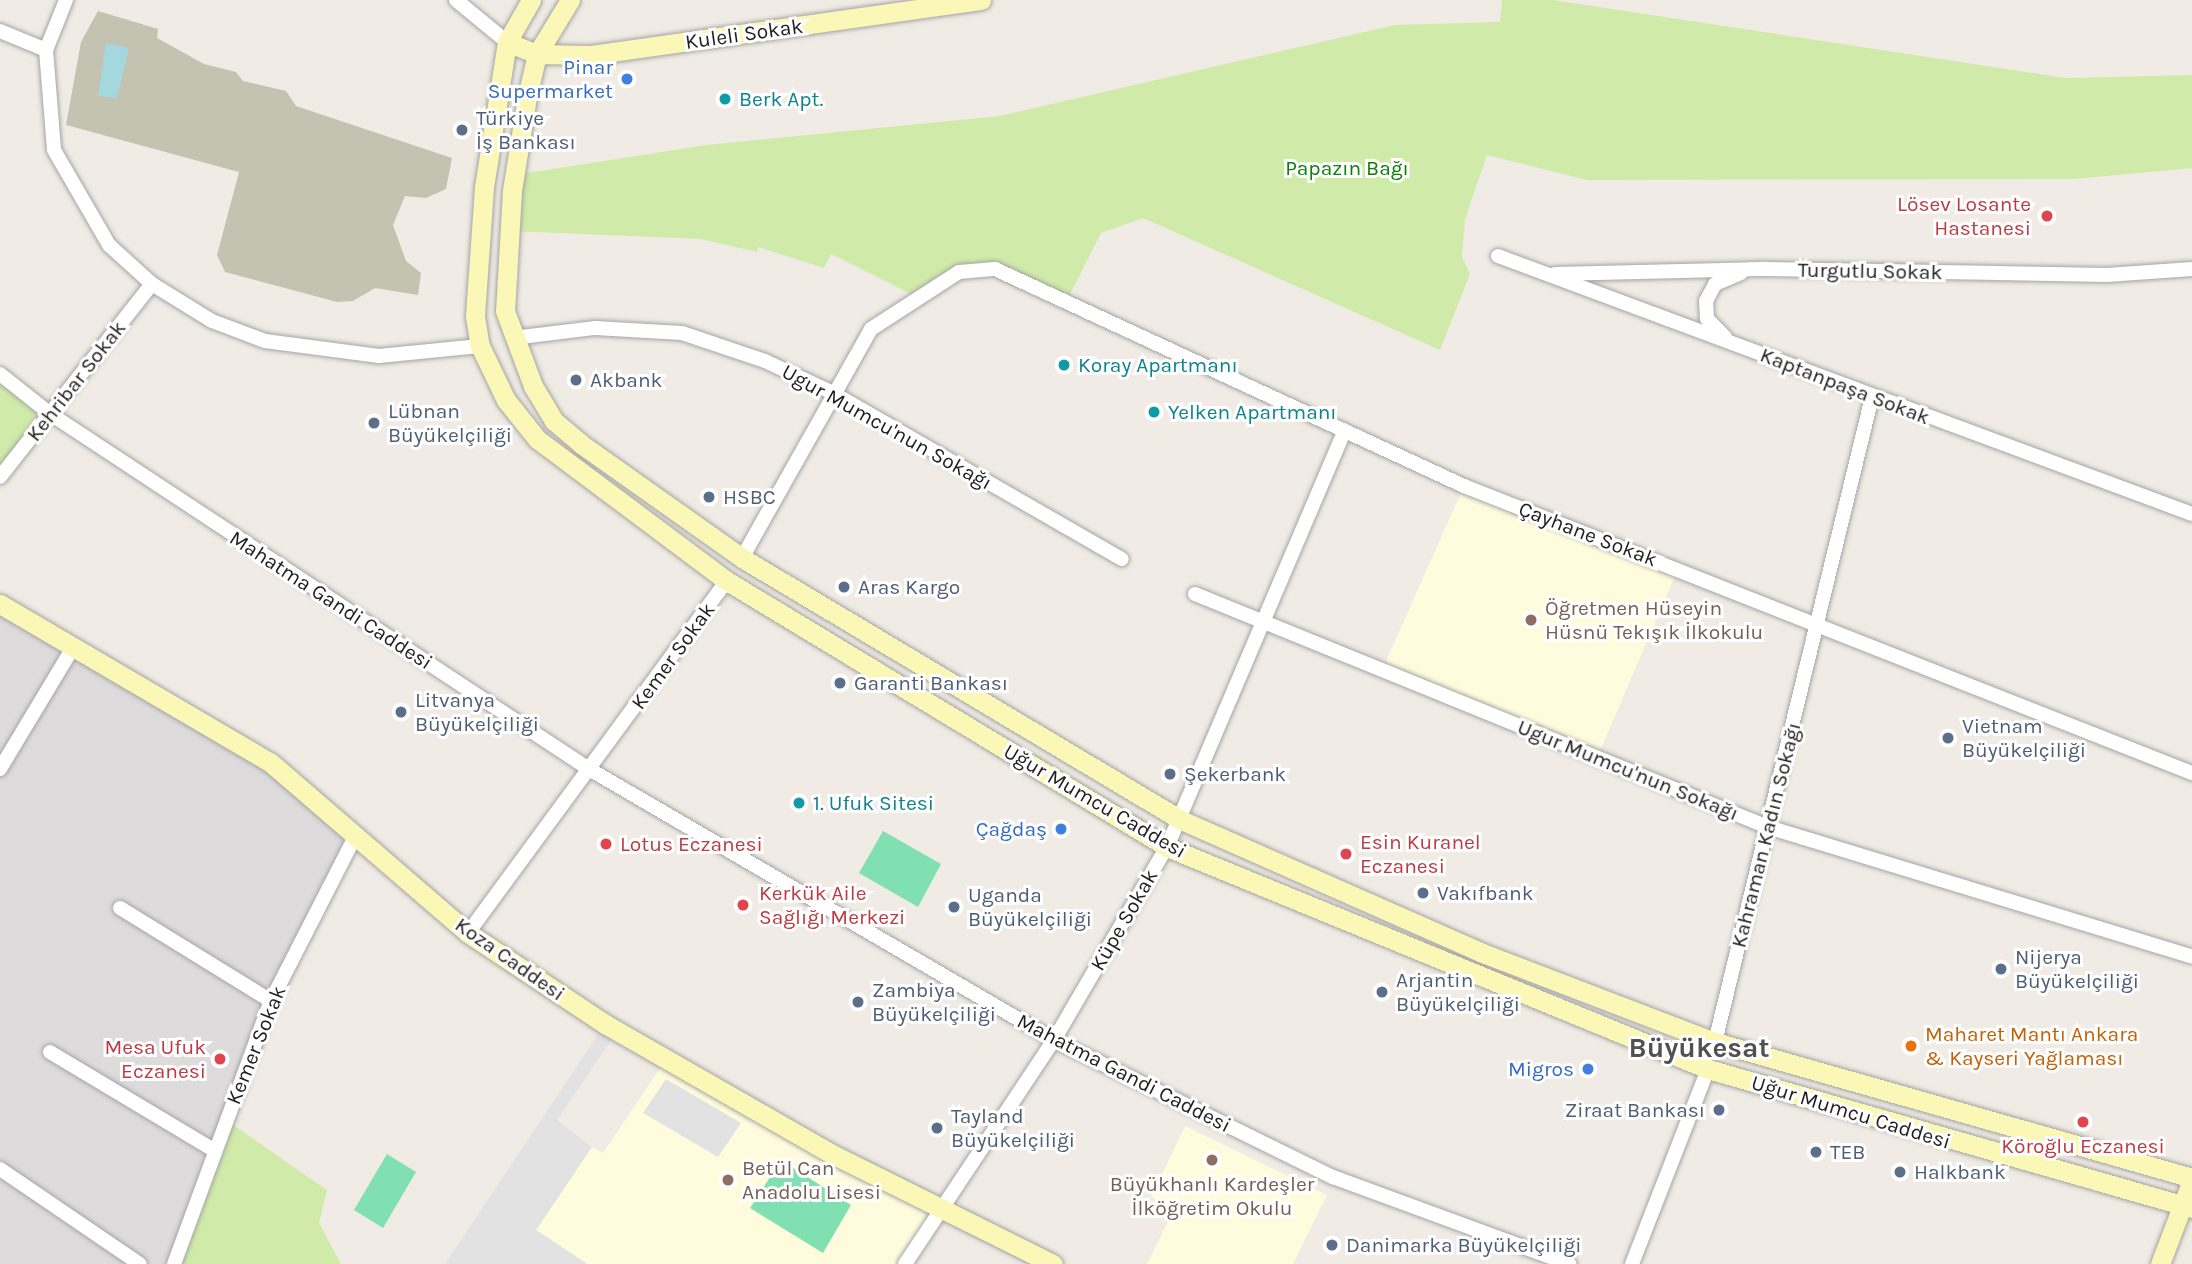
<!DOCTYPE html>
<html>
<head>
<meta charset="utf-8">
<style>
  body { margin:0 }
  #map { position:relative; width:2192px; height:1264px; overflow:hidden; background:#f0ebe4; font-family:Karla,sans-serif }
  div>[style] { position:absolute }
  [style*='--x'] { left:calc(var(--x)*1px); top:calc(var(--y)*1px); width:calc(var(--w)*1px); rotate:calc(var(--a)*1deg) }
  .residential>* { inset:0; background:#dddbdc }
  .education>* { inset:0; background:#fffcde }
  .construction>* { inset:0; background:#c4c2b0 }
  .grass>* { inset:0; background:#d0eba9 }
  .pitch>* { inset:0; background:#81e0b1 }
  .parking>* { inset:0; background:#e2e2e2 }
  .water>* { inset:0; background:#a4d7de }
  .roads { filter:drop-shadow(0 0 2px #a5a5a5) drop-shadow(0 0 2px #a5a5a5) }
  .street>* { height:14px; margin:-7px; padding:0 7px; transform-origin:7px; border-radius:7px; background:#fff }
  .secondary>* { height:19px; margin:-9.5px; padding:0 9.5px; transform-origin:9.5px; border-radius:9.5px; background:#fbf7b7 }
  .dots>* { width:19px; height:19px; translate:-50% -50%; box-sizing:border-box; border:4px solid #fff; border-radius:50% }
  span { translate:-50% -50%; white-space:nowrap; text-align:center; line-height:1.15; -webkit-text-stroke:6px #fff; paint-order:stroke }
  .street-label { font-size:21px; color:#1e1e1e }
  .shop-label { font-size:21px; color:#366cbe }
  .right { translate:-100% -50%; text-align:right }
  .culture-label { font-size:21px; color:#0d838f }
  .left { translate:0 -50%; text-align:left }
  .service-label { font-size:21px; color:#4e5e75 }
  .park-label { font-size:21px; color:#0c8009 }
  .health-label { font-size:21px; color:#be3a42 }
  .education-label { font-size:21px; color:#785e54 }
  .food-label { font-size:21px; color:#c56008 }
  .district-label { font-size:28px; color:#515151; font-weight:700 }
</style>
</head>
<body>
<div id="map">
  <div class="residential">
    <i style="clip-path:polygon(0 604px,271px 763px,356px 835px,271px 1001px,174px 1264px,0 1264px)"></i>
  </div>
  <div class="education">
    <i style="clip-path:polygon(1464px 486px,1678px 569px,1597px 758px,1382px 670px)"></i>
    <i style="clip-path:polygon(665px 1061px,945px 1208px,905px 1264px,587px 1264px,536px 1230px,592px 1147px,603px 1153px)"></i>
    <i style="clip-path:polygon(1185px 1126px,1327px 1195px,1293px 1264px,1147px 1264px,1174px 1209px,1151px 1197px)"></i>
  </div>
  <div class="construction">
    <i style="clip-path:polygon(98px 11px,158px 29px,157px 38px,204px 64px,236px 72px,243px 81px,286px 91px,296px 106px,452px 158px,446px 189px,426px 198px,405px 196px,393px 225px,406px 261px,421px 273px,418px 295px,375px 288px,353px 301px,337px 302px,225px 272px,217px 255px,239px 172px,66px 125px,81px 42px)"></i>
  </div>
  <div class="grass">
    <i style="clip-path:polygon(1502px 0,1553px 0,2066px 78px,2192px 75px,2192px 168px,2074px 179px,1587px 180px,1487px 155px,1465px 219px,1462px 257px,1470px 274px,1440px 350px,1143px 218px,1101px 233px,1066px 302px,995px 269px,959px 272px,915px 296px,831px 254px,824px 268px,758px 247px,757px 252px,701px 239px,510px 231px,515px 175px,706px 145px,1000px 116px,1395px 25px,1500px 22px)"></i>
    <i style="clip-path:polygon(0 374px,49px 413px,0 477px)"></i>
    <i style="clip-path:polygon(226px 1120px,327px 1190px,319px 1223px,341px 1264px,174px 1264px)"></i>
  </div>
  <div class="pitch">
    <i style="clip-path:polygon(883px 831px,941px 864px,918px 907px,859px 873px)"></i>
    <i style="clip-path:polygon(387px 1154px,416px 1172px,383px 1228px,354px 1210px)"></i>
    <i style="clip-path:polygon(781px 1160px,851px 1205px,823px 1253px,750px 1208px)"></i>
  </div>
  <div class="parking">
    <i style="clip-path:polygon(605px 1024px,617px 1032px,557px 1120px,592px 1147px,536px 1230px,587px 1264px,445px 1264px)"></i>
    <i style="clip-path:polygon(666px 1079px,741px 1123px,718px 1157px,643px 1113px)"></i>
  </div>
  <div class="water">
    <i style="clip-path:polygon(106px 43px,129px 48px,117px 98px,98px 96px)"></i>
  </div>
  <div class="roads">
    <div class="street">
      <i style="--x:66;--y:0;--w:54;--a:111.8"></i>
      <i style="--x:46;--y:50;--w:100;--a:85.4"></i>
      <i style="--x:54;--y:150;--w:110;--a:59.9"></i>
      <i style="--x:109;--y:245;--w:58;--a:42.2"></i>
      <i style="--x:152;--y:284;--w:70;--a:31.7"></i>
      <i style="--x:212;--y:321;--w:57;--a:20.7"></i>
      <i style="--x:265;--y:341;--w:115;--a:7.5"></i>
      <i style="--x:379;--y:356;--w:101;--a:-5.7"></i>
      <i style="--x:456;--y:0;--w:66;--a:39.5"></i>
      <i style="--x:0;--y:31;--w:50;--a:22.4"></i>
      <i style="--x:1498;--y:256;--w:740;--a:20.39"></i>
      <i style="--x:1555;--y:274;--w:211;--a:-1.4"></i>
      <i style="--x:1766;--y:269;--w:341;--a:1"></i>
      <i style="--x:2107;--y:275;--w:85;--a:-4"></i>
      <i style="--x:1725;--y:337;--w:25;--a:-135"></i>
      <i style="--x:1707;--y:319;--w:18;--a:-93"></i>
      <i style="--x:1706;--y:301;--w:19;--a:-62"></i>
      <i style="--x:1715;--y:284;--w:28;--a:-23"></i>
      <i style="--x:513;--y:338;--w:83;--a:-7"></i>
      <i style="--x:595;--y:328;--w:87;--a:3.3"></i>
      <i style="--x:682;--y:333;--w:88;--a:18.6"></i>
      <i style="--x:765;--y:361;--w:75;--a:25.2"></i>
      <i style="--x:833;--y:393;--w:333;--a:29.9"></i>
      <i style="--x:0;--y:374;--w:63;--a:38.5"></i>
      <i style="--x:49;--y:413;--w:647;--a:33.4"></i>
      <i style="--x:589;--y:769;--w:538;--a:30.23"></i>
      <i style="--x:1054;--y:1040;--w:311;--a:26.2"></i>
      <i style="--x:1333;--y:1177;--w:252;--a:20.2"></i>
      <i style="--x:0;--y:477;--w:246;--a:-51.8"></i>
      <i style="--x:742;--y:558;--w:263;--a:-60.6"></i>
      <i style="--x:871;--y:329;--w:105;--a:-32.9"></i>
      <i style="--x:959;--y:272;--w:36;--a:-5"></i>
      <i style="--x:995;--y:269;--w:517;--a:24.83"></i>
      <i style="--x:1464;--y:486;--w:783;--a:21.52"></i>
      <i style="--x:1195;--y:594;--w:619;--a:22.13"></i>
      <i style="--x:1768;--y:827;--w:443;--a:17"></i>
      <i style="--x:0;--y:769;--w:140;--a:-59"></i>
      <i style="--x:120;--y:908;--w:177;--a:31.6"></i>
      <i style="--x:468;--y:933;--w:437;--a:-53.7"></i>
      <i style="--x:1715;--y:1042;--w:664;--a:-76.32"></i>
      <i style="--x:50;--y:1052;--w:191;--a:30.9"></i>
      <i style="--x:0;--y:1169;--w:169;--a:34.2"></i>
      <i style="--x:174;--y:1264;--w:280;--a:-69.8"></i>
      <i style="--x:271;--y:1001;--w:186;--a:-62.9"></i>
      <i style="--x:905;--y:1264;--w:269;--a:-56.4"></i>
      <i style="--x:1054;--y:1040;--w:224;--a:-59.7"></i>
      <i style="--x:1167;--y:847;--w:449;--a:-66.9"></i>
      <i style="--x:1632;--y:1264;--w:209;--a:-68.7"></i>
    </div>
    <div class="secondary">
      <i style="--x:531;--y:0;--w:48;--a:119.7"></i>
      <i style="--x:507;--y:42;--w:147;--a:99"></i>
      <i style="--x:484;--y:187;--w:129;--a:94"></i>
      <i style="--x:475;--y:316;--w:30;--a:81"></i>
      <i style="--x:480;--y:346;--w:60;--a:64.3"></i>
      <i style="--x:506;--y:400;--w:50;--a:51.5"></i>
      <i style="--x:537;--y:439;--w:237;--a:36.8"></i>
      <i style="--x:727;--y:581;--w:514;--a:31.15"></i>
      <i style="--x:1167;--y:847;--w:585;--a:22.31"></i>
      <i style="--x:1708;--y:1069;--w:504;--a:16.02"></i>
      <i style="--x:570;--y:0;--w:63;--a:121.4"></i>
      <i style="--x:537;--y:54;--w:44;--a:103.1"></i>
      <i style="--x:527;--y:97;--w:95;--a:99.1"></i>
      <i style="--x:512;--y:191;--w:120;--a:93.3"></i>
      <i style="--x:505;--y:311;--w:80;--a:69.5"></i>
      <i style="--x:533;--y:386;--w:41;--a:59"></i>
      <i style="--x:554;--y:421;--w:35;--a:40"></i>
      <i style="--x:581;--y:444;--w:197;--a:35.3"></i>
      <i style="--x:742;--y:558;--w:511;--a:30.83"></i>
      <i style="--x:1181;--y:820;--w:327;--a:23.8"></i>
      <i style="--x:1480;--y:952;--w:252;--a:21"></i>
      <i style="--x:1715;--y:1042;--w:496;--a:15.9"></i>
      <i style="--x:507;--y:42;--w:32;--a:22"></i>
      <i style="--x:537;--y:54;--w:53;--a:1.1"></i>
      <i style="--x:590;--y:55;--w:395;--a:-8"></i>
      <i style="--x:0;--y:604;--w:314;--a:30.4"></i>
      <i style="--x:271;--y:763;--w:260;--a:40.8"></i>
      <i style="--x:468;--y:933;--w:164;--a:33.6"></i>
      <i style="--x:605;--y:1024;--w:259;--a:29.8"></i>
      <i style="--x:830;--y:1153;--w:249;--a:26.5"></i>
      <i style="--x:2160;--y:1264;--w:90;--a:-69.1"></i>
    </div>
  </div>
  <div class="dots">
    <i style="left:627px;top:79px;background:#3f7fe0"></i>
    <i style="left:725px;top:99px;background:#0f9aa8"></i>
    <i style="left:462px;top:130px;background:#5c6f8a"></i>
    <i style="left:2047px;top:216px;background:#e0444e"></i>
    <i style="left:1064px;top:365px;background:#0f9aa8"></i>
    <i style="left:576px;top:380px;background:#5c6f8a"></i>
    <i style="left:1154px;top:412px;background:#0f9aa8"></i>
    <i style="left:374px;top:423px;background:#5c6f8a"></i>
    <i style="left:709px;top:497px;background:#5c6f8a"></i>
    <i style="left:844px;top:587px;background:#5c6f8a"></i>
    <i style="left:1531px;top:620px;background:#8d6e63"></i>
    <i style="left:840px;top:683px;background:#5c6f8a"></i>
    <i style="left:401px;top:712px;background:#5c6f8a"></i>
    <i style="left:1948px;top:738px;background:#5c6f8a"></i>
    <i style="left:1170px;top:774px;background:#5c6f8a"></i>
    <i style="left:799px;top:803px;background:#0f9aa8"></i>
    <i style="left:1061px;top:829px;background:#3f7fe0"></i>
    <i style="left:606px;top:844px;background:#e0444e"></i>
    <i style="left:1346px;top:854px;background:#e0444e"></i>
    <i style="left:1423px;top:893px;background:#5c6f8a"></i>
    <i style="left:743px;top:905px;background:#e0444e"></i>
    <i style="left:954px;top:907px;background:#5c6f8a"></i>
    <i style="left:2001px;top:969px;background:#5c6f8a"></i>
    <i style="left:1382px;top:992px;background:#5c6f8a"></i>
    <i style="left:858px;top:1002px;background:#5c6f8a"></i>
    <i style="left:1911px;top:1046px;background:#e8710a"></i>
    <i style="left:220px;top:1059px;background:#e0444e"></i>
    <i style="left:1588px;top:1069px;background:#3f7fe0"></i>
    <i style="left:1719px;top:1110px;background:#5c6f8a"></i>
    <i style="left:2083px;top:1122px;background:#e0444e"></i>
    <i style="left:937px;top:1128px;background:#5c6f8a"></i>
    <i style="left:1816px;top:1152px;background:#5c6f8a"></i>
    <i style="left:1212px;top:1160px;background:#8d6e63"></i>
    <i style="left:1900px;top:1172px;background:#5c6f8a"></i>
    <i style="left:728px;top:1180px;background:#8d6e63"></i>
    <i style="left:1332px;top:1245px;background:#5c6f8a"></i>
  </div>
  <div class="street-label">
    <span style="left:744px;top:34px;rotate:-8deg">Kuleli Sokak</span>
    <span style="left:1870px;top:271px;rotate:1deg">Turgutlu Sokak</span>
    <span style="left:76px;top:381px;rotate:-52deg">Kehribar Sokak</span>
    <span style="left:1845px;top:386px;rotate:21deg">Kaptanpaşa Sokak</span>
    <span style="left:887px;top:427px;rotate:29deg">Ugur Mumcu'nun Sokağı</span>
    <span style="left:1588px;top:534px;rotate:21deg">Çayhane Sokak</span>
    <span style="left:331px;top:600px;rotate:33deg">Mahatma Gandi Caddesi</span>
    <span style="left:673px;top:656px;rotate:-54deg">Kemer Sokak</span>
    <span style="left:1628px;top:770px;rotate:22deg">Ugur Mumcu'nun Sokağı</span>
    <span style="left:1095px;top:801px;rotate:30deg">Uğur Mumcu Caddesi</span>
    <span style="left:1766px;top:835px;rotate:-76deg">Kahraman Kadın Sokağı</span>
    <span style="left:1124px;top:920px;rotate:-60deg">Küpe Sokak</span>
    <span style="left:510px;top:959px;rotate:35deg">Koza Caddesi</span>
    <span style="left:256px;top:1045px;rotate:-68deg">Kemer Sokak</span>
    <span style="left:1124px;top:1073px;rotate:27deg">Mahatma Gandi Caddesi</span>
    <span style="left:1851px;top:1112px;rotate:17deg">Uğur Mumcu Caddesi</span>
  </div>
  <div class="shop-label">
    <span class="right" style="left:613px;top:79px">Pinar<br>Supermarket</span>
    <span class="right" style="left:1047px;top:829px">Çağdaş</span>
    <span class="right" style="left:1574px;top:1069px">Migros</span>
  </div>
  <div class="culture-label">
    <span class="left" style="left:739px;top:99px">Berk Apt.</span>
    <span class="left" style="left:1078px;top:365px">Koray Apartmanı</span>
    <span class="left" style="left:1168px;top:412px">Yelken Apartmanı</span>
    <span class="left" style="left:813px;top:803px">1. Ufuk Sitesi</span>
  </div>
  <div class="service-label">
    <span class="left" style="left:476px;top:130px">Türkiye<br>İş Bankası</span>
    <span class="left" style="left:590px;top:380px">Akbank</span>
    <span class="left" style="left:388px;top:423px">Lübnan<br>Büyükelçiliği</span>
    <span class="left" style="left:723px;top:497px">HSBC</span>
    <span class="left" style="left:858px;top:587px">Aras Kargo</span>
    <span class="left" style="left:854px;top:683px">Garanti Bankası</span>
    <span class="left" style="left:415px;top:712px">Litvanya<br>Büyükelçiliği</span>
    <span class="left" style="left:1962px;top:738px">Vietnam<br>Büyükelçiliği</span>
    <span class="left" style="left:1184px;top:774px">Şekerbank</span>
    <span class="left" style="left:1437px;top:893px">Vakıfbank</span>
    <span class="left" style="left:968px;top:907px">Uganda<br>Büyükelçiliği</span>
    <span class="left" style="left:2015px;top:969px">Nijerya<br>Büyükelçiliği</span>
    <span class="left" style="left:1396px;top:992px">Arjantin<br>Büyükelçiliği</span>
    <span class="left" style="left:872px;top:1002px">Zambiya<br>Büyükelçiliği</span>
    <span class="right" style="left:1705px;top:1110px">Ziraat Bankası</span>
    <span class="left" style="left:951px;top:1128px">Tayland<br>Büyükelçiliği</span>
    <span class="left" style="left:1830px;top:1152px">TEB</span>
    <span class="left" style="left:1914px;top:1172px">Halkbank</span>
    <span class="left" style="left:1346px;top:1245px">Danimarka Büyükelçiliği</span>
  </div>
  <div class="park-label">
    <span style="left:1347px;top:168px">Papazın Bağı</span>
  </div>
  <div class="health-label">
    <span class="right" style="left:2031px;top:216px">Lösev Losante<br>Hastanesi</span>
    <span class="left" style="left:1360px;top:854px">Esin Kuranel<br>Eczanesi</span>
    <span class="left" style="left:620px;top:844px">Lotus Eczanesi</span>
    <span class="left" style="left:759px;top:905px">Kerkük Aile<br>Sağlığı Merkezi</span>
    <span class="right" style="left:206px;top:1059px">Mesa Ufuk<br>Eczanesi</span>
    <span style="left:2083px;top:1146px">Köroğlu Eczanesi</span>
  </div>
  <div class="education-label">
    <span class="left" style="left:1545px;top:620px">Öğretmen Hüseyin<br>Hüsnü Tekışık İlkokulu</span>
    <span class="left" style="left:742px;top:1180px">Betül Can<br>Anadolu Lisesi</span>
    <span style="left:1212px;top:1196px">Büyükhanlı Kardeşler<br>İlköğretim Okulu</span>
  </div>
  <div class="food-label">
    <span class="left" style="left:1925px;top:1046px">Maharet Mantı Ankara<br>&amp; Kayseri Yağlaması</span>
  </div>
  <div class="district-label">
    <span style="left:1699px;top:1048px">Büyükesat</span>
  </div>
</div>
</body>
</html>
